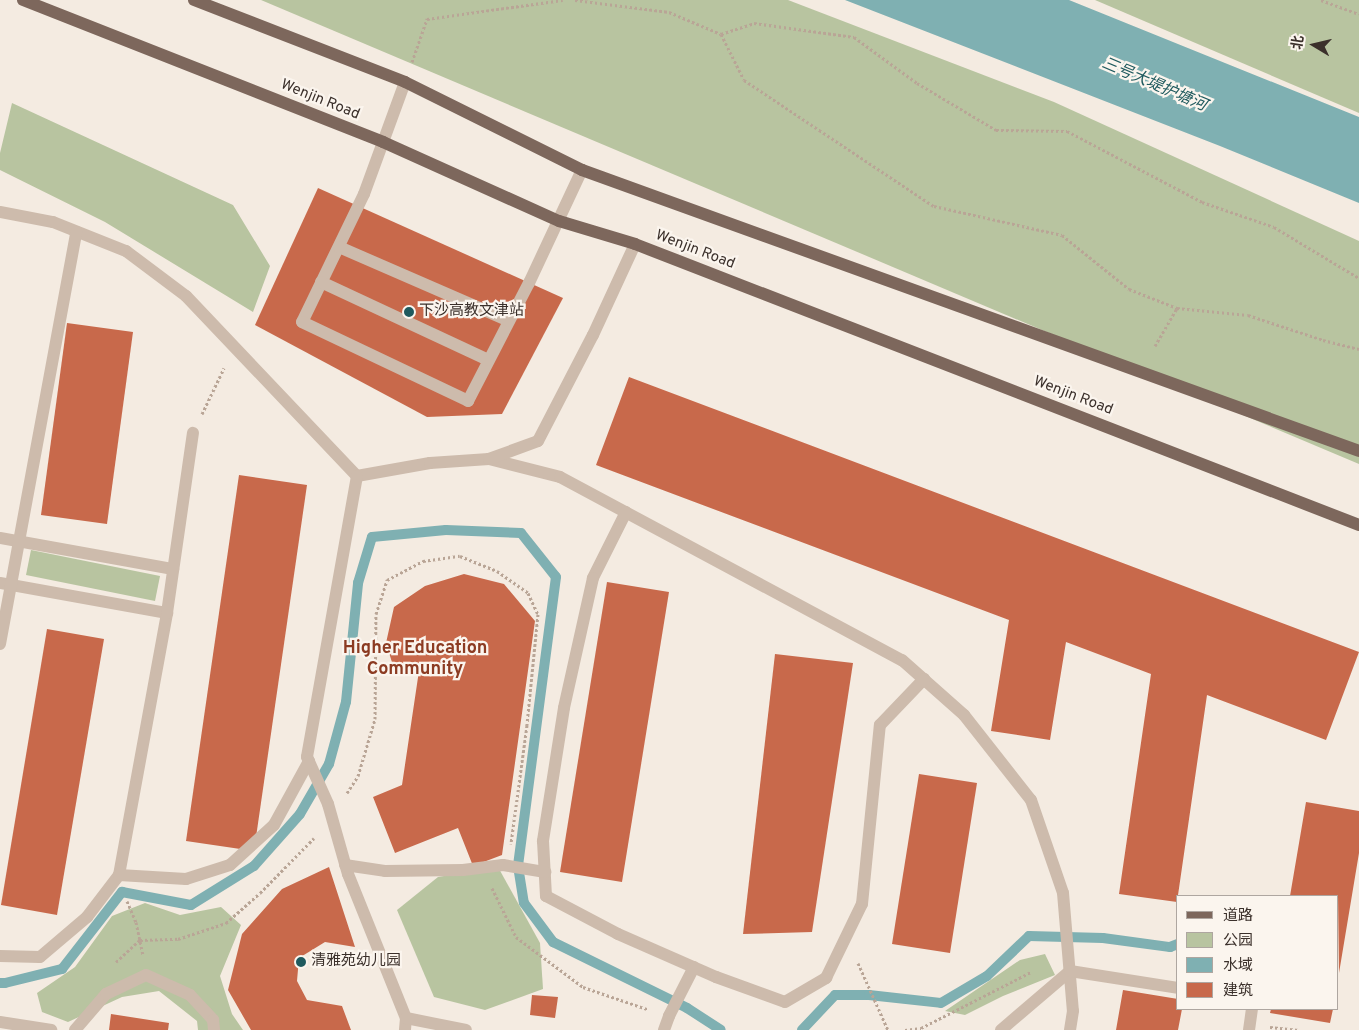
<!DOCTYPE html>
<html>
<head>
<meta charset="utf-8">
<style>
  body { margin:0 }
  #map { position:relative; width:1359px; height:1030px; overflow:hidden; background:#f4ebe1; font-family:Overpass,"Noto Sans SC",sans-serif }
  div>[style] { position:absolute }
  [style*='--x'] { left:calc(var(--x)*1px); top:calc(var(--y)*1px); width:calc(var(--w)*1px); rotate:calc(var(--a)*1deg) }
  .green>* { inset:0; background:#b8c4a0 }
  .water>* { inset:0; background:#7fb0b2 }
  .stream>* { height:10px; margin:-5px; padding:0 5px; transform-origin:5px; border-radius:5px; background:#7fb0b2 }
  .building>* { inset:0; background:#c8694b }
  .path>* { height:3px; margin-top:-1.5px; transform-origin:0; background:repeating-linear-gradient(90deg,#b9a596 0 2.5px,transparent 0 5px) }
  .service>* { height:12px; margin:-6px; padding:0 6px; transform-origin:6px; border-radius:6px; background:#cdbbac }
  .minor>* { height:12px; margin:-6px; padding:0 6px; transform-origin:6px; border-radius:6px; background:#cdbbac }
  .primary>* { height:12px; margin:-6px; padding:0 6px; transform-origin:6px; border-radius:6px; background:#7d675c }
  .dots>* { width:14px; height:14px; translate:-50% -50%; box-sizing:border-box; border:2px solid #fbf5ee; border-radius:50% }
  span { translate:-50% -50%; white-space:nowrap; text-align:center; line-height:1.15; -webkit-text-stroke:4.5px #fbf5ee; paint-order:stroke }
  .street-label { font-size:15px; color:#3b302b }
  .poi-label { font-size:15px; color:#3b302b }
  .left { translate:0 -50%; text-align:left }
  .water-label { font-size:16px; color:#1f5a5e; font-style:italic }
  .quarter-label { font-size:18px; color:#8c3b22; font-weight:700 }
  .legend { position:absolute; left:1176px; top:895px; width:162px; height:115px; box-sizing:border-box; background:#fbf5ee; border:1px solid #aea6a0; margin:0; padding:6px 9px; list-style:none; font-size:15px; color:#3b302b }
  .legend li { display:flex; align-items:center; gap:10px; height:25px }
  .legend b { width:25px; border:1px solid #aea6a0 }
  .north { position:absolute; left:1289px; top:20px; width:50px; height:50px; -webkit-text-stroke:4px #fbf5ee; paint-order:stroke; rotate:279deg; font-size:14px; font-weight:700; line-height:20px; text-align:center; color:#3b302b }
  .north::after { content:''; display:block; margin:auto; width:18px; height:22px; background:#3b302b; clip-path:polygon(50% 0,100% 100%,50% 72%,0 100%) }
</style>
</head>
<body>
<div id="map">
  <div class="green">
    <i style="clip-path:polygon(261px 0,788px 0,1054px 102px,1359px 241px,1359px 464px)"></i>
    <i style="clip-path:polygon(1095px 0,1359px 0,1359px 113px)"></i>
    <i style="clip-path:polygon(12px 103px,233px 205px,270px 266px,253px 312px,105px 222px,0 170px,0 153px)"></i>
    <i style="clip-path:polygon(31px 550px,160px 576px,155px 601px,26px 575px)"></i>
    <i style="clip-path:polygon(498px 867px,540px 943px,543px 989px,485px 1010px,434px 997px,397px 910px,438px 877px)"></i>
    <i style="clip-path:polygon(145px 903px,180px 915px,221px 907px,241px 925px,220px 976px,232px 1014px,243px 1030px,198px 1030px,197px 1021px,159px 991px,122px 997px,68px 1022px,42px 1012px,37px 993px,75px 967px,112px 916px)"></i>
    <i style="clip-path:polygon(1045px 954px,1055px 975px,1003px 996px,965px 1015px,945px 1011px,1020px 960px)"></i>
  </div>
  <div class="water">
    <i style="clip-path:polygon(845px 0,1069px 0,1359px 117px,1359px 203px,1220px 146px)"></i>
  </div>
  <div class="stream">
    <i style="--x:0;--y:983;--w:5;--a:0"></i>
    <i style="--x:5;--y:983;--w:59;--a:-13.8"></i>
    <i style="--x:62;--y:969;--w:98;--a:-52.1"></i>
    <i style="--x:122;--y:892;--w:70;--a:10.7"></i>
    <i style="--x:191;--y:905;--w:74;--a:-31.8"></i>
    <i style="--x:254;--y:866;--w:69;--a:-48.5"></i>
    <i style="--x:300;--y:814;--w:58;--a:-59.9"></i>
    <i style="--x:329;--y:764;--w:64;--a:-74.7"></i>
    <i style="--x:346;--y:702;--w:120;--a:-84.2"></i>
    <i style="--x:358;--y:583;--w:48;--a:-73.1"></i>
    <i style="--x:372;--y:537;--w:74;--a:-5.4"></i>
    <i style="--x:446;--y:530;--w:75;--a:2.3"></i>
    <i style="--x:521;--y:533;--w:56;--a:51.5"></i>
    <i style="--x:556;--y:577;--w:291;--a:97.5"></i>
    <i style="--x:518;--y:866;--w:37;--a:81"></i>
    <i style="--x:524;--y:903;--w:49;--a:53.4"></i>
    <i style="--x:553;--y:942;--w:149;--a:26.2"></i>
    <i style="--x:687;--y:1008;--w:40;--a:32.9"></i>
    <i style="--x:802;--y:1030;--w:48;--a:-46.7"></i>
    <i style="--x:835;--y:995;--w:34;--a:0"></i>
    <i style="--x:869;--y:995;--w:72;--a:6.3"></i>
    <i style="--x:941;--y:1003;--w:53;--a:-30.4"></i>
    <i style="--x:987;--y:976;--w:58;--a:-43.6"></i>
    <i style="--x:1029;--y:936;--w:74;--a:1.5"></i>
    <i style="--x:1103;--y:938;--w:68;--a:7.7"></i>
    <i style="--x:1170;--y:947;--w:9;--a:-21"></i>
  </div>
  <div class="building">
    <i style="clip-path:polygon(318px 188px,563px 298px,502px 414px,427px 417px,255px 325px)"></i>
    <i style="clip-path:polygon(67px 323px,133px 332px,107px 524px,41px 515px)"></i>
    <i style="clip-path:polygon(629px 377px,1359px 652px,1326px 740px,1207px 695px,1177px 902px,1119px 894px,1151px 674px,1066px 642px,1050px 740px,991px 731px,1009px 620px,596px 465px)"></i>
    <i style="clip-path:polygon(239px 475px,307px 485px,254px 851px,186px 841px)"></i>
    <i style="clip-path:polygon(464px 574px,504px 584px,535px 621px,502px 855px,473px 866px,458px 828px,395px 853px,373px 797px,402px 785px,420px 664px,395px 672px,386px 643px,394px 607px,425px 586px)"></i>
    <i style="clip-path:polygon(607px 582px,669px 592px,622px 882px,560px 872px)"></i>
    <i style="clip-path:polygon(47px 629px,104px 639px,57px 915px,1px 905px)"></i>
    <i style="clip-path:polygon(775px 654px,853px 663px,812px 932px,743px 934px)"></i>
    <i style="clip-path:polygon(919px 774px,977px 783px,950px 953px,892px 944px)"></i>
    <i style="clip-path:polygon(1306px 802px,1359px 811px,1359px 853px,1339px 973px,1338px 896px,1290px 896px)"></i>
    <i style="clip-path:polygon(329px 867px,355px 947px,325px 942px,299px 958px,297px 981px,307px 1000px,342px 1006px,351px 1030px,251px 1030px,228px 990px,242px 934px,282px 889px)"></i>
    <i style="clip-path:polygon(1123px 990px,1178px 999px,1178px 1009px,1182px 1009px,1178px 1030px,1116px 1030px)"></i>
    <i style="clip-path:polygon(532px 995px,558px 997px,555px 1018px,530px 1015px)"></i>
    <i style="clip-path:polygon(1271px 1009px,1333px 1009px,1330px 1023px,1270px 1013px)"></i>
    <i style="clip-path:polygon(111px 1014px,169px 1023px,168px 1030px,109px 1030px)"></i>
  </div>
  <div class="path">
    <i style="--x:575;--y:0;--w:95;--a:7.3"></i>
    <i style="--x:669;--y:12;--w:56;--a:22.9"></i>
    <i style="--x:721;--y:34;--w:35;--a:-18"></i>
    <i style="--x:754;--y:23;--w:101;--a:8"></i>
    <i style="--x:854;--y:37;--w:78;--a:36.1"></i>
    <i style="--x:917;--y:83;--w:92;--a:30.7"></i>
    <i style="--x:996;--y:130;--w:71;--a:0.8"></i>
    <i style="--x:1067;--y:131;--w:153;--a:27.7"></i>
    <i style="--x:1202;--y:202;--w:76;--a:19.1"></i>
    <i style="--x:1274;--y:227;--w:99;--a:31"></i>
    <i style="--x:1321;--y:0;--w:40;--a:20.2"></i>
    <i style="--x:721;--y:34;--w:51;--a:63.4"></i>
    <i style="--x:744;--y:80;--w:228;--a:33.6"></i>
    <i style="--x:934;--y:206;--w:131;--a:12.8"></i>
    <i style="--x:1062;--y:235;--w:86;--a:38.9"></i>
    <i style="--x:1129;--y:289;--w:52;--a:21.6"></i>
    <i style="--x:412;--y:62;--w:46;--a:-70.8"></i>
    <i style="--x:427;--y:19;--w:137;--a:-8"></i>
    <i style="--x:1155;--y:346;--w:44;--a:-59.9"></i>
    <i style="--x:1177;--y:308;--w:71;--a:5.6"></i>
    <i style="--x:1248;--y:315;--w:79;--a:18.4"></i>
    <i style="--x:1323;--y:340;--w:37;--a:14"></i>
    <i style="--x:202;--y:414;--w:51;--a:-64.4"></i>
    <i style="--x:347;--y:793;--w:20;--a:-57"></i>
    <i style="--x:358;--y:776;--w:59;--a:-73.4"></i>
    <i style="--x:375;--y:719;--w:105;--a:-89.5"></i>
    <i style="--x:376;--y:614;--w:36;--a:-72"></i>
    <i style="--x:387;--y:580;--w:41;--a:-27.8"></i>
    <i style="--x:423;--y:561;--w:37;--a:-8"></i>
    <i style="--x:460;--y:556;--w:40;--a:22"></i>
    <i style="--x:497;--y:571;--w:38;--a:35"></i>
    <i style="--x:528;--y:593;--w:23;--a:65"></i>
    <i style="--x:538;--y:614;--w:112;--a:95.7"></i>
    <i style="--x:527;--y:725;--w:120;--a:97.7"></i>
    <i style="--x:492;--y:888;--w:55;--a:63.9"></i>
    <i style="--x:516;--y:937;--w:84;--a:36.7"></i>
    <i style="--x:583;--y:987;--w:68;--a:19"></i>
    <i style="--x:127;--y:901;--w:23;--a:67"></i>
    <i style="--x:136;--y:922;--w:34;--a:78"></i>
    <i style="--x:116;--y:962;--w:33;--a:-43"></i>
    <i style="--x:140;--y:940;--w:38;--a:-2"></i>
    <i style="--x:178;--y:939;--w:51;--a:-18.4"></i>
    <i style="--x:226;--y:923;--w:45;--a:-41.4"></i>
    <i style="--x:260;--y:893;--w:77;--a:-45.5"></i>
    <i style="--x:858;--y:963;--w:73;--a:65.9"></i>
    <i style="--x:1270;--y:1027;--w:29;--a:6"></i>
    <i style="--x:905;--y:1030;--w:16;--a:-7"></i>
    <i style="--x:921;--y:1028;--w:123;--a:-27"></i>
  </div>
  <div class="service">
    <i style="--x:405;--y:82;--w:119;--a:110.1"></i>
    <i style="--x:364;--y:194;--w:142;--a:115.8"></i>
    <i style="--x:302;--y:322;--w:184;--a:25.4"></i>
    <i style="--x:468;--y:401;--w:133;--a:-62.7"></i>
    <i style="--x:529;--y:283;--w:125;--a:-64.9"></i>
    <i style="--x:339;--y:247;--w:185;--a:23.5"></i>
    <i style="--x:321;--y:282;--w:184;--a:25"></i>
  </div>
  <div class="minor">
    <i style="--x:0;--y:212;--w:54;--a:10.7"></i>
    <i style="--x:53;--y:222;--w:79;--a:21.7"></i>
    <i style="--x:126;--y:251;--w:75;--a:36.9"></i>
    <i style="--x:186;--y:296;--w:248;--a:46.5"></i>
    <i style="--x:357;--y:476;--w:74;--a:-10.1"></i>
    <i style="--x:430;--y:463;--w:59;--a:-3.9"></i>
    <i style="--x:489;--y:459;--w:73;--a:14.2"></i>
    <i style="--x:560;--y:477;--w:388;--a:28.2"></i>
    <i style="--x:902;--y:660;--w:83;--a:41.6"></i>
    <i style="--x:964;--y:715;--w:108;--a:51.8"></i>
    <i style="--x:1031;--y:800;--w:98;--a:71"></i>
    <i style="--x:1063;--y:893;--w:118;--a:85.2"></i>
    <i style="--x:1073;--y:1011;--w:19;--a:99"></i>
    <i style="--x:489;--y:459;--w:52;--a:-20.2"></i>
    <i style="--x:538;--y:441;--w:119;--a:-62.6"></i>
    <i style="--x:593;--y:335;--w:100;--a:-65.2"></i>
    <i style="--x:357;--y:476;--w:285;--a:100.1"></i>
    <i style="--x:307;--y:757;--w:51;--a:65.9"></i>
    <i style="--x:328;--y:804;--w:73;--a:74.1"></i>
    <i style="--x:348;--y:874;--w:155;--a:68.1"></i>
    <i style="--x:406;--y:1018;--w:12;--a:95"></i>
    <i style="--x:626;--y:512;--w:74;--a:116.6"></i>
    <i style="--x:593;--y:578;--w:133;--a:102.6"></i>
    <i style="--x:564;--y:708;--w:135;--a:99"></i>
    <i style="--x:543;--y:841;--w:55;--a:86.9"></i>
    <i style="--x:546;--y:896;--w:81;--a:27.8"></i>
    <i style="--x:618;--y:934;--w:107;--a:23.7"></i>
    <i style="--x:716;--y:977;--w:73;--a:19.9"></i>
    <i style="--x:785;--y:1002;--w:48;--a:-30.3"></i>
    <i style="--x:826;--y:978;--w:82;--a:-64.1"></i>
    <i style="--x:862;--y:904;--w:180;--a:-84.3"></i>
    <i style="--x:880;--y:725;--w:64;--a:-46.3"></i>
    <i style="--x:0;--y:538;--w:176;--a:10.2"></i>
    <i style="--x:0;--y:583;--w:170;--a:10.2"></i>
    <i style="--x:0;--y:644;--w:419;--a:-79.5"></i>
    <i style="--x:345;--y:865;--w:40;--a:8.5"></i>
    <i style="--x:385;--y:871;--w:78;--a:-0.7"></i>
    <i style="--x:463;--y:870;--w:40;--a:-7.1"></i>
    <i style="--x:503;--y:865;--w:43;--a:9.5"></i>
    <i style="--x:119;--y:875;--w:266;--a:-79.6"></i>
    <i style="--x:167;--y:613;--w:182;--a:-81.8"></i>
    <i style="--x:0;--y:956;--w:40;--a:1.4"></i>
    <i style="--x:40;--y:957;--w:62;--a:-40.4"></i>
    <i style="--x:87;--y:917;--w:53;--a:-52.7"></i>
    <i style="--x:119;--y:875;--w:67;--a:3.4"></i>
    <i style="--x:186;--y:879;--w:46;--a:-17.7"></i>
    <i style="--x:230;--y:865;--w:59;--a:-42.3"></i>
    <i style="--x:274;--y:825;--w:73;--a:-61.3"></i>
    <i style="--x:406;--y:1018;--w:61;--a:11.3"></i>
    <i style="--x:0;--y:1022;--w:52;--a:8.9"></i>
    <i style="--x:75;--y:1030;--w:48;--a:-49.3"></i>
    <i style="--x:106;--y:994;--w:44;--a:-25.4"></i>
    <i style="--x:146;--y:975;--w:48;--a:24.4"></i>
    <i style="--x:190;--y:995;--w:34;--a:47"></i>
    <i style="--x:213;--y:1020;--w:10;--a:84"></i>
    <i style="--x:664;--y:1030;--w:15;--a:-70"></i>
    <i style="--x:669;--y:1016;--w:55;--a:-63"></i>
    <i style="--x:1001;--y:1030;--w:91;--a:-40.5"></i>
    <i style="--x:1070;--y:971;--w:109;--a:8.9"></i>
    <i style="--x:1249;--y:1030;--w:21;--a:-82"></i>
  </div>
  <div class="primary">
    <i style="--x:23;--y:0;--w:387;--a:21.5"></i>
    <i style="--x:383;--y:142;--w:193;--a:24.2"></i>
    <i style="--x:559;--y:221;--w:79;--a:16.8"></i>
    <i style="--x:635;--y:244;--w:777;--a:21.21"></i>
    <i style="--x:194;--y:0;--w:226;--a:21.2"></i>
    <i style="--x:405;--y:82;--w:198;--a:26.4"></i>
    <i style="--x:582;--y:170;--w:826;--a:19.88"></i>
  </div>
  <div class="dots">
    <i style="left:409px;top:312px;background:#1f5a5e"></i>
    <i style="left:301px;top:962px;background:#1f5a5e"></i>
  </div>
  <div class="street-label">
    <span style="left:320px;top:100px;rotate:22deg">Wenjin Road</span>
    <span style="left:695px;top:250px;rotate:21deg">Wenjin Road</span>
    <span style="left:1073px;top:396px;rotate:21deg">Wenjin Road</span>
  </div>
  <div class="poi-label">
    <span class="left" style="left:419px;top:312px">下沙高教文津站</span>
    <span class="left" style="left:311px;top:962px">清雅苑幼儿园</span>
  </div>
  <div class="water-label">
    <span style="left:1154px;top:85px;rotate:23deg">三号大堤护塘河</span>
  </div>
  <div class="quarter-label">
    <span style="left:415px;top:660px">Higher Education<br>Community</span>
  </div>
  <ul class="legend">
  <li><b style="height:6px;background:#7d675c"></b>道路</li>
  <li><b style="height:14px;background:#b8c4a0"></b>公园</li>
  <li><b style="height:14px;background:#7fb0b2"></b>水域</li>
  <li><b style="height:14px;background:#c8694b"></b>建筑</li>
  </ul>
  <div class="north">北</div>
</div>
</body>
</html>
